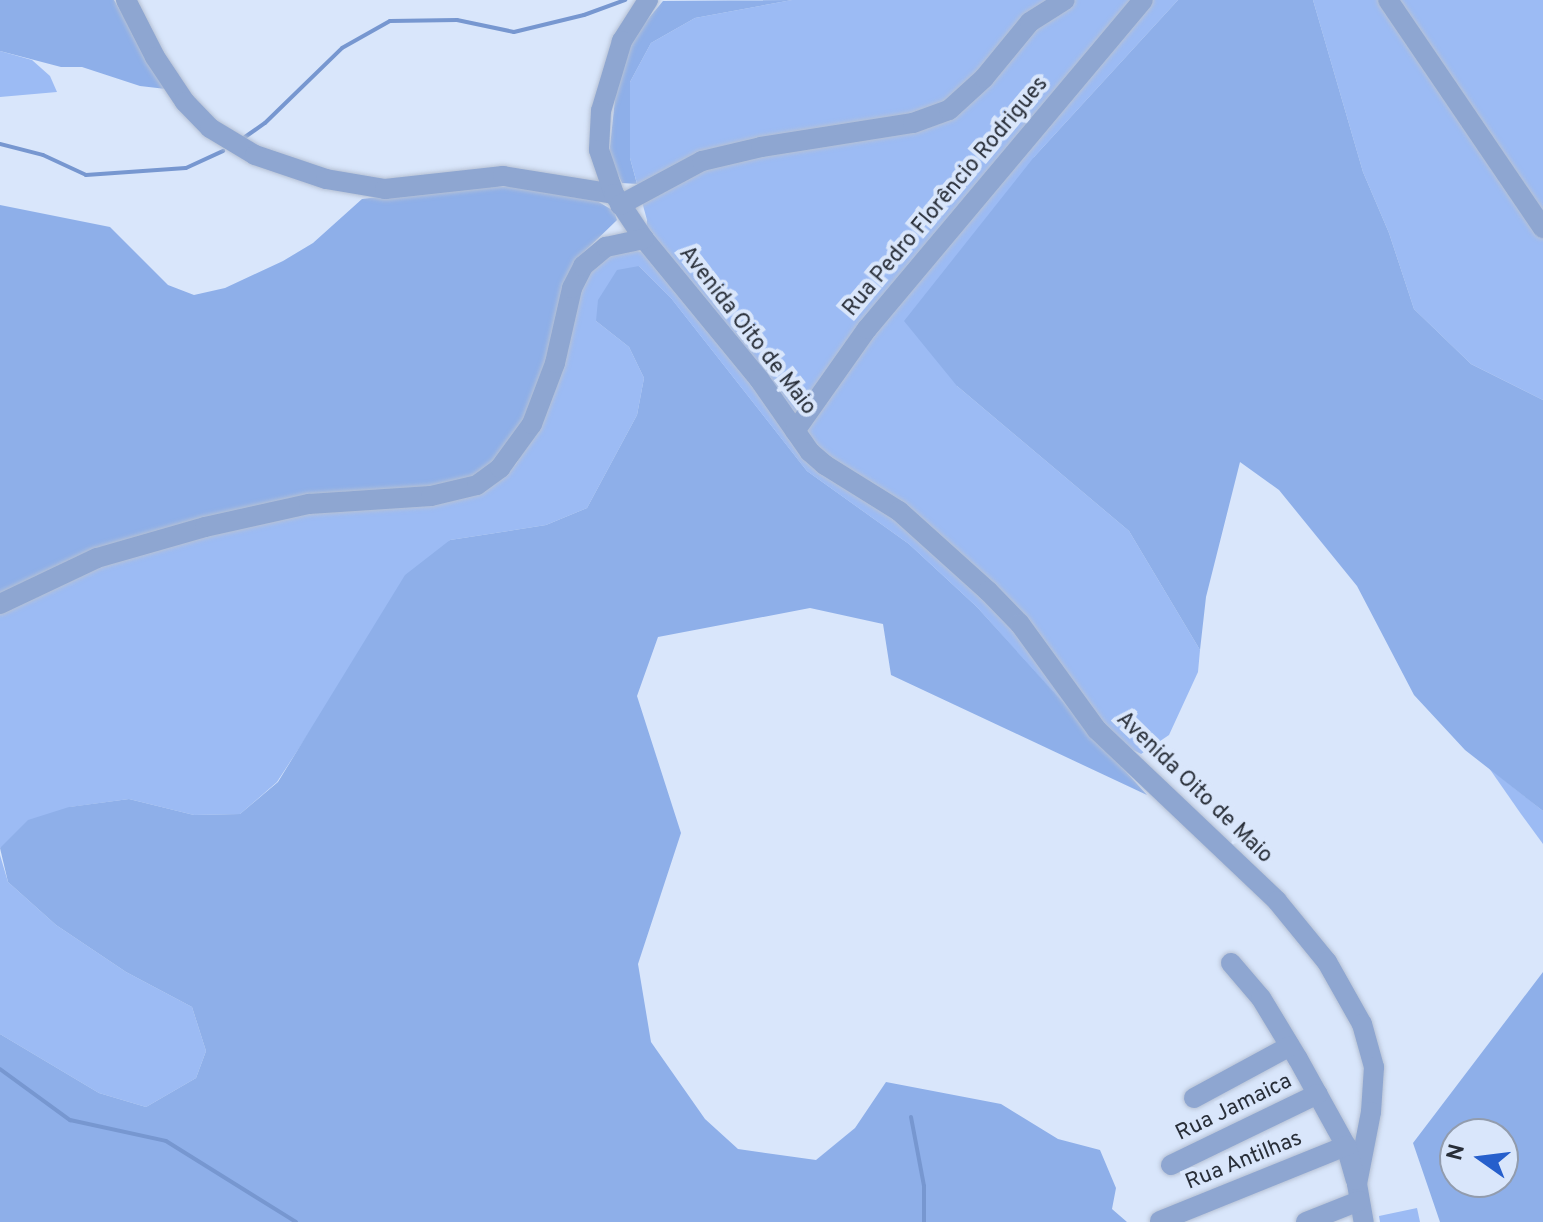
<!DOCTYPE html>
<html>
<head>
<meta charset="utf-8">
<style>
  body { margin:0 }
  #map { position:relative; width:1543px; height:1222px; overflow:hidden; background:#d9e6fb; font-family:Overpass,sans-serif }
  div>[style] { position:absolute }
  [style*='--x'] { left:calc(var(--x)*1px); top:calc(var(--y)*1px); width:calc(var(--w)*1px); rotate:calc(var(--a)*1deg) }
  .green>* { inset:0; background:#9cbbf4 }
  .forest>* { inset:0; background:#8eafe9 }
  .stream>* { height:4px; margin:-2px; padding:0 2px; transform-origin:2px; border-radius:2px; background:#7797d0 }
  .roads { filter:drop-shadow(0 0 2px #b6c1d4) drop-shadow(0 0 2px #b6c1d4) }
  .minor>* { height:20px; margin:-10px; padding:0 10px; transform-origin:10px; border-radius:10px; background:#8ea6d1 }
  span { translate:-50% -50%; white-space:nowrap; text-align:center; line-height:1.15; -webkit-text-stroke:8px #d9e6fb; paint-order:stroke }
  .street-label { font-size:22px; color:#282e38 }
  .north { position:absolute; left:1439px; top:1118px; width:80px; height:80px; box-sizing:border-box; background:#d9e6fb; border:2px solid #929cad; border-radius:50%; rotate:284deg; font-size:22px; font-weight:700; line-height:32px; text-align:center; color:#282e38 }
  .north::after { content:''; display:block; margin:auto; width:28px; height:36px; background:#265fcc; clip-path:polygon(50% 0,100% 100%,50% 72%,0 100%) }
</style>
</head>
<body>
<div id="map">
  <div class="green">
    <i style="clip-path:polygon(792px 0,1178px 0,1034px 157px,957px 386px,1129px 531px,1200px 650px,1198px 672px,1169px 735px,1141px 754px,1082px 724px,977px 607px,909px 544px,807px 471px,671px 298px,639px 266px,596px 321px,629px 347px,644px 378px,637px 415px,587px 508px,546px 525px,450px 540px,338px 688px,277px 782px,240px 814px,194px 815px,129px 799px,70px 807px,0 848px,0 609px,88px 569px,272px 519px,485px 490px,516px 464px,544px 414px,576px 292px,586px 275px,613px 253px,630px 249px,645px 253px,647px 220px,630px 158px,630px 82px,651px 43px,695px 18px)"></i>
    <i style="clip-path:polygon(1313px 0,1543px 0,1543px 400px,1471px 364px,1414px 309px,1389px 233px,1363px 172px)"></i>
    <i style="clip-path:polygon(0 51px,32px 60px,50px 76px,57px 92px,0 97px)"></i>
    <i style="clip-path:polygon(1489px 768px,1543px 811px,1543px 844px,1521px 814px)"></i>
    <i style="clip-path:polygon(0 855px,8px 882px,56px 925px,126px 972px,192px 1007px,206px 1051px,196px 1078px,146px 1107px,99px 1093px,0 1034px)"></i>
    <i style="clip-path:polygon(1417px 1208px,1420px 1222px,1380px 1222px,1379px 1216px)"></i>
  </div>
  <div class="forest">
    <i style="clip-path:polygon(0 0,114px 0,166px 89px,140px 86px,82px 67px,61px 67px,0 51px)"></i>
    <i style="clip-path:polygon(792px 0,695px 18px,651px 43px,630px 82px,630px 158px,637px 184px,622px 183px,609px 156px,616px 90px,633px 37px,663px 1px)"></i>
    <i style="clip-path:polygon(1178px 0,1313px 0,1363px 172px,1389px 233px,1414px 309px,1471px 364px,1543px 400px,1543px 811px,1465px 750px,1414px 695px,1357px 586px,1279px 490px,1240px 462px,1206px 597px,1200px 650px,1129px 531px,957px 386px,904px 321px,1034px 157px)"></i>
    <i style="clip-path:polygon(469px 186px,513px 187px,597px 201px,614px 211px,617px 220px,583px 253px,568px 276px,533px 406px,492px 466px,464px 482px,420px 490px,351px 491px,290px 498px,115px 543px,0 596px,0 205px,110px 227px,168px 285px,194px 295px,225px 288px,283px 261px,313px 243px,362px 199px)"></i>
    <i style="clip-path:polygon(639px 266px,671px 298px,807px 471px,909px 544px,977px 607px,1147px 795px,891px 675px,883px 624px,810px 608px,658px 637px,637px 696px,681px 833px,638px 964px,651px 1042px,705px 1119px,738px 1149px,816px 1160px,855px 1128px,886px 1082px,1001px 1104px,1058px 1139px,1100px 1150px,1116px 1188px,1112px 1209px,1127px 1222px,0 1222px,0 1034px,99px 1093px,146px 1107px,196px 1078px,206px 1051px,192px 1007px,126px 972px,56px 925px,8px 882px,0 848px,28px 820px,69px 807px,129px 799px,194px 815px,240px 814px,278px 782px,405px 575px,450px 540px,546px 525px,587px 508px,637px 415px,644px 378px,629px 347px,596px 321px,598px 300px,617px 270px)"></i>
    <i style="clip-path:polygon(evenodd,1543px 972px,1543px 1222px,1440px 1222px,1413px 1143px,1543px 972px,1455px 1134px,1503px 1134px,1503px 1182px,1455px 1182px,1455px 1134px)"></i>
  </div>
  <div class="stream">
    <i style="--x:245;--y:137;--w:24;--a:-35"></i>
    <i style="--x:265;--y:123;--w:107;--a:-44.2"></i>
    <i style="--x:342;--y:48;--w:55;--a:-29.4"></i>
    <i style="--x:390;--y:21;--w:67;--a:-0.9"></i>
    <i style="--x:457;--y:20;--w:58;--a:11.9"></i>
    <i style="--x:514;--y:32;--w:72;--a:-13.7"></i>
    <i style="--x:584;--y:15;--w:44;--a:-20.1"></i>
    <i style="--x:0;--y:144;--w:44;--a:14.3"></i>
    <i style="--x:43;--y:155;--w:47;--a:24.9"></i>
    <i style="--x:86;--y:175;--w:100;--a:-4"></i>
    <i style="--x:186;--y:168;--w:41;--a:-24.7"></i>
    <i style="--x:0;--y:1069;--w:87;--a:36.1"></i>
    <i style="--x:70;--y:1120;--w:98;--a:12.3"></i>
    <i style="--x:166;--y:1141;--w:153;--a:31.9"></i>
    <i style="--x:911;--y:1117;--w:70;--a:79.3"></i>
    <i style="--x:924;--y:1186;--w:36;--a:90"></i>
  </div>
  <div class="roads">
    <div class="minor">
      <i style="--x:126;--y:0;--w:64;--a:63"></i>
      <i style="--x:155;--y:57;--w:54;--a:56.3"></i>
      <i style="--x:185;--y:102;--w:36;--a:46"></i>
      <i style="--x:210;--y:128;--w:52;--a:31"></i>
      <i style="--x:255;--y:155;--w:75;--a:18.7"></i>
      <i style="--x:326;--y:179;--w:60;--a:9.6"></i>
      <i style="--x:385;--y:189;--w:119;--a:-6.3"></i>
      <i style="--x:503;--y:176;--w:112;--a:9.2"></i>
      <i style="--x:648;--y:0;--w:49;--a:122.4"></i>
      <i style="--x:622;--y:41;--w:73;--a:106.7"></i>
      <i style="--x:601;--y:111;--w:39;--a:93"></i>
      <i style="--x:599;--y:150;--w:46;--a:71.2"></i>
      <i style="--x:614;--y:194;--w:54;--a:56.3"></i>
      <i style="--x:644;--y:239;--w:181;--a:50.6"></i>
      <i style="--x:759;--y:379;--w:89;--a:55.1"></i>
      <i style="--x:810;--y:452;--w:20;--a:41"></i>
      <i style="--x:825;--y:465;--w:87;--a:31.9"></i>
      <i style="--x:899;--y:511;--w:120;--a:42"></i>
      <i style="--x:988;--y:591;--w:46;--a:45.9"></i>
      <i style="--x:1020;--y:624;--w:131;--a:54"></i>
      <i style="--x:1097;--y:730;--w:248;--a:43.5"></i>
      <i style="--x:1277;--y:901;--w:79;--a:50.7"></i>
      <i style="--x:1327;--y:962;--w:71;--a:60.6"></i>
      <i style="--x:1362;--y:1024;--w:45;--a:74.4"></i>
      <i style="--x:1374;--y:1067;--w:45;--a:93.8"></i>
      <i style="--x:1371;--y:1112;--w:73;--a:101"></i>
      <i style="--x:1357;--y:1184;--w:39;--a:80"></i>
      <i style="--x:1388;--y:0;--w:276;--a:55.8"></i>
      <i style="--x:620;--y:205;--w:93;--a:-28.2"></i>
      <i style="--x:702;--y:161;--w:61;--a:-13.3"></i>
      <i style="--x:761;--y:147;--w:154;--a:-9"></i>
      <i style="--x:913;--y:123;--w:38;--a:-20"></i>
      <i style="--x:949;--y:110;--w:47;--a:-42.4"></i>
      <i style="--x:984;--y:78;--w:72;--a:-50.6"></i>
      <i style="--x:1030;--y:22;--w:41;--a:-32.2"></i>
      <i style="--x:795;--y:431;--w:125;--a:-54.8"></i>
      <i style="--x:867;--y:329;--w:429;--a:-50"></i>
      <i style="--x:0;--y:604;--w:107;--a:-25.4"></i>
      <i style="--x:97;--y:558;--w:112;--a:-16"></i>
      <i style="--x:205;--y:527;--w:107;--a:-12.5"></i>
      <i style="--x:309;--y:504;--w:122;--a:-3.8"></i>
      <i style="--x:431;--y:496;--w:47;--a:-13.4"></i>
      <i style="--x:477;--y:485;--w:29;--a:-36"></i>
      <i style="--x:500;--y:468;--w:54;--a:-54"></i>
      <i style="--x:532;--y:424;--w:65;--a:-69.3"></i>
      <i style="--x:555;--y:363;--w:77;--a:-77.2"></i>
      <i style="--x:572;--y:288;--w:25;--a:-63"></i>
      <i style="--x:583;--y:266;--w:30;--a:-40"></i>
      <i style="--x:606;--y:247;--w:39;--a:-12"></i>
      <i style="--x:1231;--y:963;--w:46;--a:49.4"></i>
      <i style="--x:1261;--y:998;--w:71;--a:58.8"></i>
      <i style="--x:1298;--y:1059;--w:99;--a:61.1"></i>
      <i style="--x:1346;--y:1146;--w:35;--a:74"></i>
      <i style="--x:1194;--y:1098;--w:109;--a:-28.4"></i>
      <i style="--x:1171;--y:1165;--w:163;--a:-25.8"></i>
      <i style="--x:1160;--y:1221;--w:201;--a:-22"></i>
      <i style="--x:1306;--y:1222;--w:57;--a:-21.6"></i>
    </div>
  </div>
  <div class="street-label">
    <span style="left:946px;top:197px;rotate:-50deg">Rua Pedro Florêncio Rodrigues</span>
    <span style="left:747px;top:331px;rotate:52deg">Avenida Oito de Maio</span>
    <span style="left:1194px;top:788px;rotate:44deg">Avenida Oito de Maio</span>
    <span style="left:1234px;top:1108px;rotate:-26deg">Rua Jamaica</span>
    <span style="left:1244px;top:1161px;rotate:-22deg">Rua Antilhas</span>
  </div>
  <div class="north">N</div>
</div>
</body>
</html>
